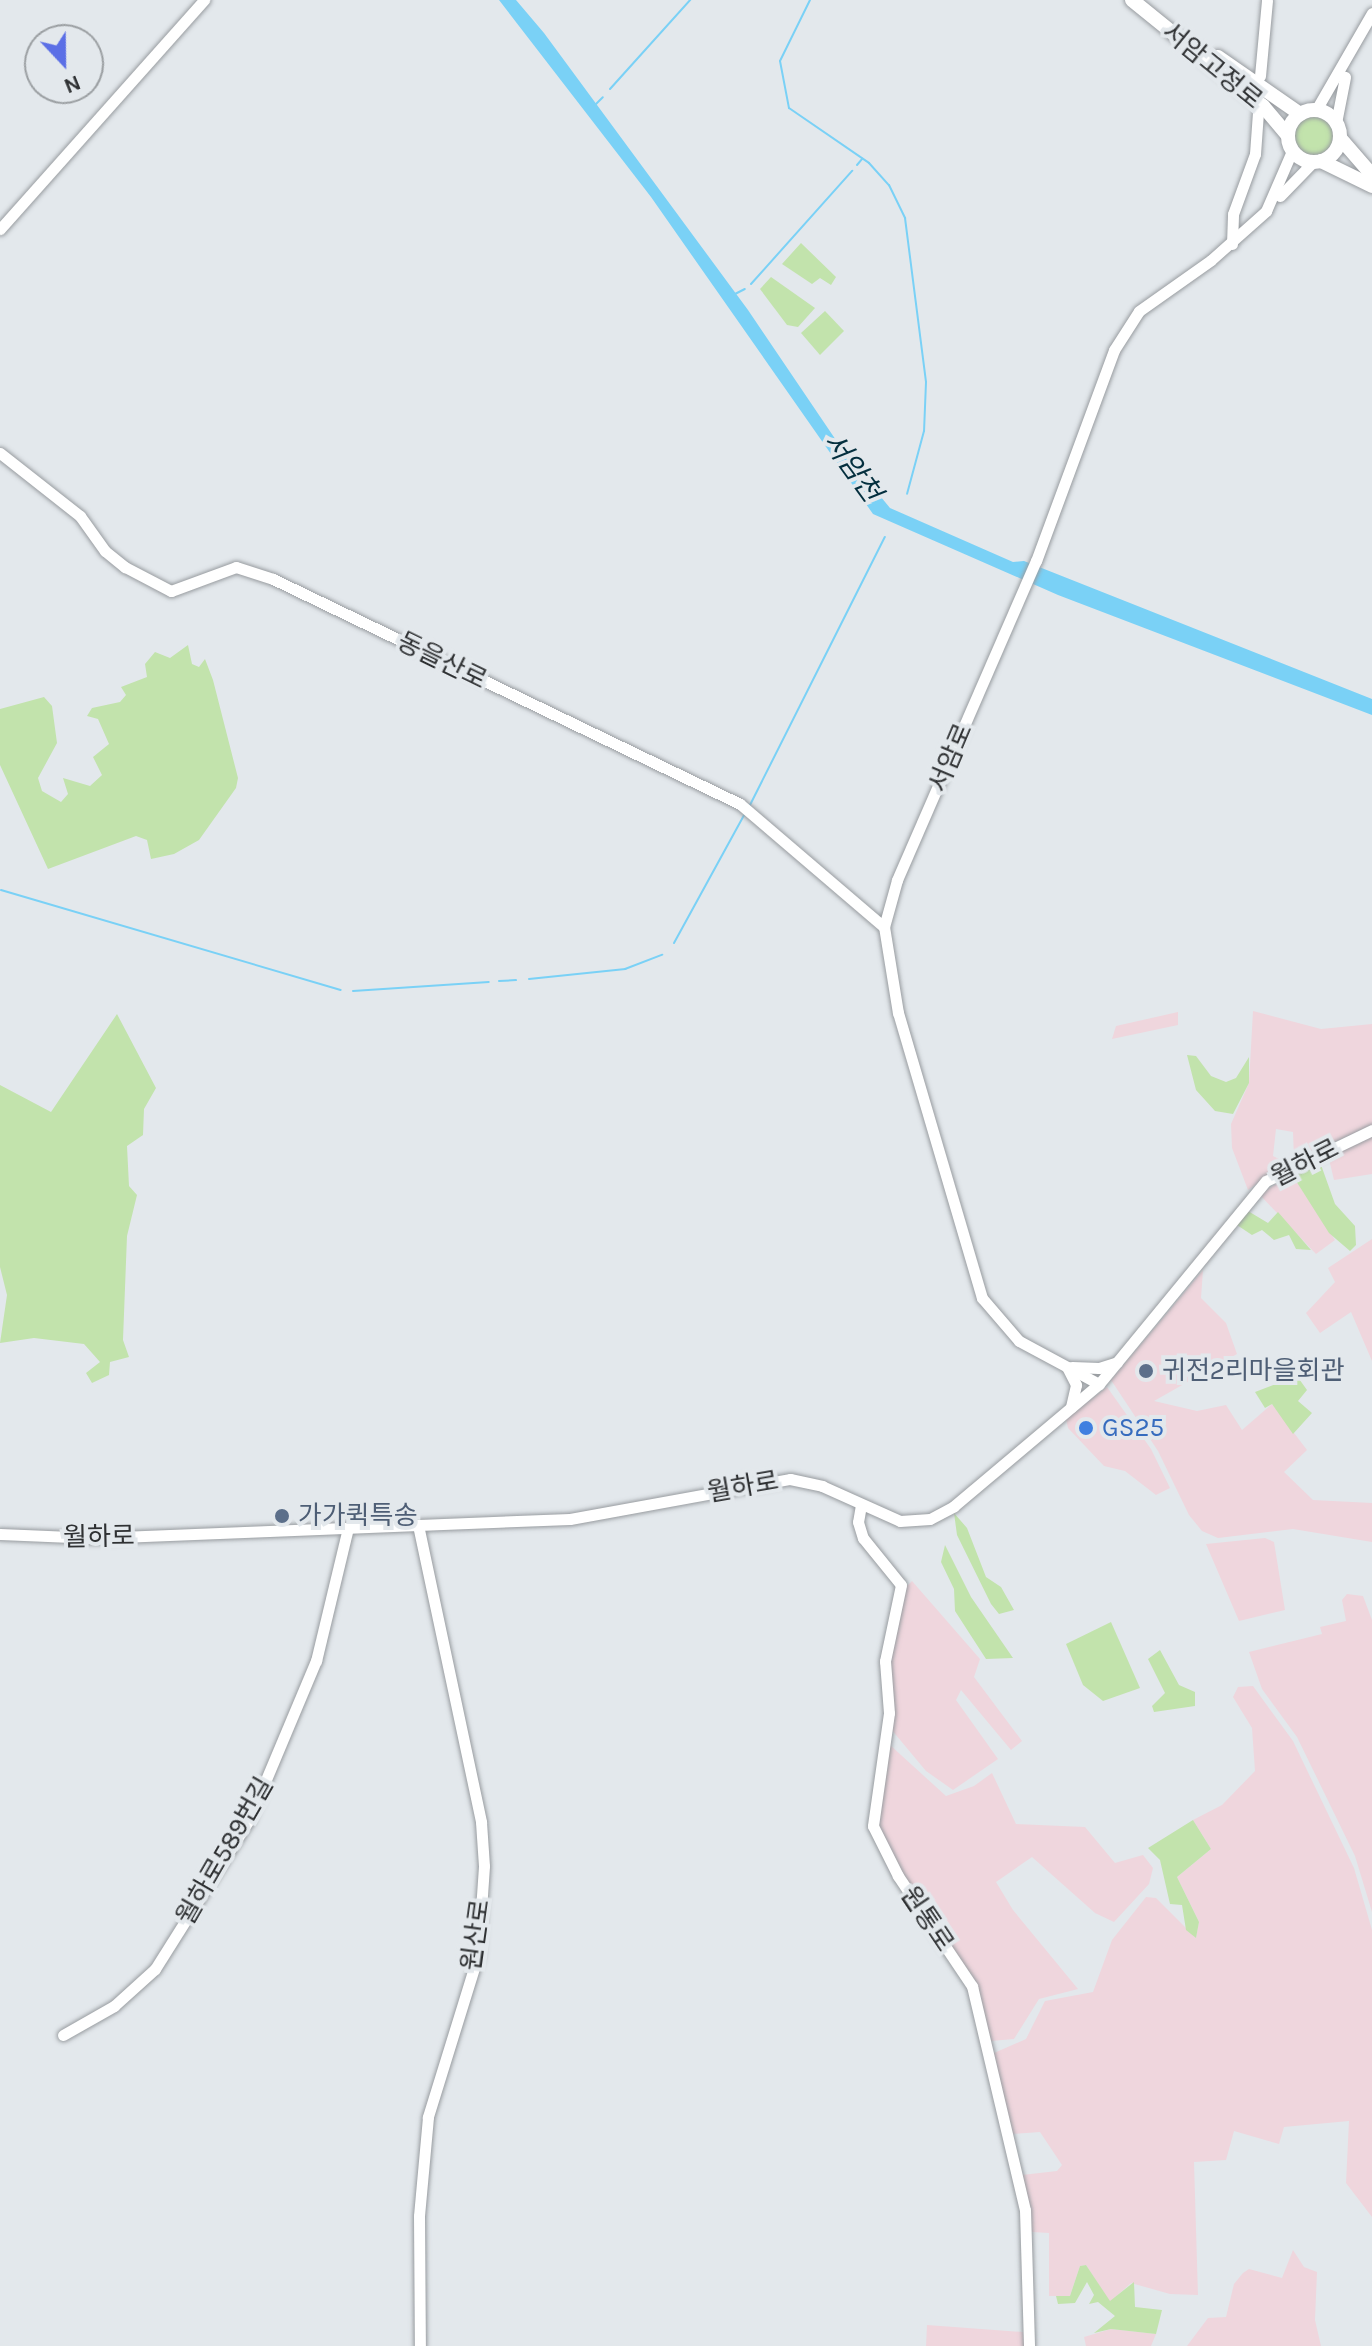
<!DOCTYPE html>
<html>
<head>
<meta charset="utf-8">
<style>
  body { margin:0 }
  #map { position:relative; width:1372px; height:2346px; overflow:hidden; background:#e3e8ec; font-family:Karla,"Noto Sans KR",sans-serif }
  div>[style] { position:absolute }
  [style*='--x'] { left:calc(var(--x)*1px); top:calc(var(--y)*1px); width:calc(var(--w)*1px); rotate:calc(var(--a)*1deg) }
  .industrial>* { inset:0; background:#efd6dd }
  .green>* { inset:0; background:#c2e3ac }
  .round { border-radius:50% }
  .water>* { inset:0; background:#7ad1f6 }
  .stream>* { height:2px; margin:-1px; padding:0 1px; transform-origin:1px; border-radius:1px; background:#7ad1f6 }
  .roads { filter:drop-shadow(0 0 2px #989ca0) drop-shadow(0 0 2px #989ca0) }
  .minor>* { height:11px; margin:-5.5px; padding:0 5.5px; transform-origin:5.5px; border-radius:5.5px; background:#fff }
  .major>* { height:14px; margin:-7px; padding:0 7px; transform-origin:7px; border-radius:7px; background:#fff }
  .major>.ring { margin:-7px; padding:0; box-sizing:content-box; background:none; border:14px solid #fff; border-radius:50% }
  .dots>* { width:22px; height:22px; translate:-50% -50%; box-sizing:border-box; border:4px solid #e3e8ec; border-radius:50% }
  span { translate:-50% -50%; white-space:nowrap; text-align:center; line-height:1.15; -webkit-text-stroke:8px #e3e8ec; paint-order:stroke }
  .street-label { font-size:26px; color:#2f3133 }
  .service-label { font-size:26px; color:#4e5e75 }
  .left { translate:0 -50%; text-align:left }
  .shop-label { font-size:26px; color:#366cbe }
  .water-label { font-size:28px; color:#042f3e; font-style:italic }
  .north { position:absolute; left:24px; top:24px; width:80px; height:80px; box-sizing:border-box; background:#e3e8ec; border:2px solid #9b9fa2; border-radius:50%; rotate:158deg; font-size:22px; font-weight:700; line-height:32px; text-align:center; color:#2f3133 }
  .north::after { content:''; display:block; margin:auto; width:28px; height:36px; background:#5b6fe6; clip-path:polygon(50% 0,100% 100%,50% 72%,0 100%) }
</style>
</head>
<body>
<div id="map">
  <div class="industrial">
    <i style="clip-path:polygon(1253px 1011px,1321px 1029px,1372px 1024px,1372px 1126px,1294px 1159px,1293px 1132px,1276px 1129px,1273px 1156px,1287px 1163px,1248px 1190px,1232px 1148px,1231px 1124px,1249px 1083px)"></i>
    <i style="clip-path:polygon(1178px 1012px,1178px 1025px,1112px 1039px,1116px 1026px)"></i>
    <i style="clip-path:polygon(1372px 1135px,1372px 1174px,1334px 1180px,1328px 1155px)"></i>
    <i style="clip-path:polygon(1291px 1173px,1335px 1240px,1316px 1254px,1260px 1195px)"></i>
    <i style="clip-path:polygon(1372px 1239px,1372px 1361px,1351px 1312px,1320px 1333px,1306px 1313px,1335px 1282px,1328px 1268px)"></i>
    <i style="clip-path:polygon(1203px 1270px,1201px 1298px,1226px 1323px,1237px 1354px,1154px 1401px,1197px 1411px,1226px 1405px,1242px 1430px,1272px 1404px,1307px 1450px,1284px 1472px,1313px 1500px,1372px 1503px,1372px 1542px,1293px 1529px,1218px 1538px,1202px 1531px,1189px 1515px,1158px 1451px,1111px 1380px)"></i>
    <i style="clip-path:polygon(1107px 1387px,1151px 1449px,1170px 1488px,1156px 1495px,1125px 1471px,1104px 1466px,1068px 1428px,1066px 1419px)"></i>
    <i style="clip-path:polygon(1265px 1538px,1274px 1542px,1285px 1610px,1239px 1621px,1206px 1544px)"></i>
    <i style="clip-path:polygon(912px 1581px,980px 1659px,974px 1677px,1022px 1741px,1011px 1750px,961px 1690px,956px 1700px,998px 1759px,953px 1790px,926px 1771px,891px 1729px,890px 1654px,905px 1588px)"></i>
    <i style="clip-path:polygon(1347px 1594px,1363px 1596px,1372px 1620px,1372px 1912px,1355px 1856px,1297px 1737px,1262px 1689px,1249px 1652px,1322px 1634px,1320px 1627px,1346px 1621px,1342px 1600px)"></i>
    <i style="clip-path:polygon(1253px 1686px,1293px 1741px,1354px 1868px,1372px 1930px,1372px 2217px,1346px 2183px,1349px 2121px,1284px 2127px,1279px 2144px,1234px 2131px,1226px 2160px,1194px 2162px,1198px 2295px,1170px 2294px,1131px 2283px,1110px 2302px,1086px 2265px,1080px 2266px,1070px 2296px,1049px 2296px,1049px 2233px,1032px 2232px,1022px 2175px,1057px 2171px,1062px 2165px,1040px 2132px,1011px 2134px,994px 2053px,1026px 2039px,1045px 2001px,1093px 1992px,1112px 1940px,1146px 1897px,1156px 1898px,1196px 1938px,1199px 1922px,1177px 1877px,1211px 1849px,1193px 1820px,1222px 1805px,1255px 1771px,1252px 1728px,1233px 1697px,1238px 1687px)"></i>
    <i style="clip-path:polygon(890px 1745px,946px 1796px,974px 1786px,992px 1773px,1016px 1824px,1085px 1827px,1115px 1863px,1143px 1855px,1153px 1868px,1149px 1884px,1114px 1922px,1095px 1913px,1032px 1857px,996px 1882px,1013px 1910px,1078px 1989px,1039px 1999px,1014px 2039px,991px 2041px,974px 1983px,891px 1859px,876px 1824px)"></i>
    <i style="clip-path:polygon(1293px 2250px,1304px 2267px,1317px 2272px,1315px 2320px,1321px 2346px,1187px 2346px,1208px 2318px,1226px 2317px,1234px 2284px,1243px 2273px,1249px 2269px,1282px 2278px)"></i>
    <i style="clip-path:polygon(927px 2325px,1023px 2332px,1025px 2346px,926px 2346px)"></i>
    <i style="clip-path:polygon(1111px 2329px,1156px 2334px,1151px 2346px,1086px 2346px,1084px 2337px)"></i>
  </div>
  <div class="green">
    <i class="round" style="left:1295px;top:117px;width:38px;height:38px"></i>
    <i style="clip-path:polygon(801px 243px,836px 277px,831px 285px,820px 278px,812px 284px,782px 264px)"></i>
    <i style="clip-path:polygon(771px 277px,815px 308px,798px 327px,787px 325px,760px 289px)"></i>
    <i style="clip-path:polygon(825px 311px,844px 331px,820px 355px,801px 333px)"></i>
    <i style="clip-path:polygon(188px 645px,192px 664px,199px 667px,205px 659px,213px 680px,238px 778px,236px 788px,199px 840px,174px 854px,151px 859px,147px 840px,136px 836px,48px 869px,0 765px,0 709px,44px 697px,52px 706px,57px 743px,38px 778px,42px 791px,61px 802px,68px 794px,63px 778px,90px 786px,102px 775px,93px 757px,109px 744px,98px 719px,87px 716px,92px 708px,120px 702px,126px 695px,121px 687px,147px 677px,145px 664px,155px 652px,170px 658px)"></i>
    <i style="clip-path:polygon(117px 1014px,156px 1088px,144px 1109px,143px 1135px,127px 1146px,129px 1186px,137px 1195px,127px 1236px,123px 1340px,129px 1357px,110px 1362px,109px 1375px,92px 1383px,86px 1373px,100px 1362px,84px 1344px,34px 1338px,0 1343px,7px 1295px,0 1267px,0 1085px,51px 1112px)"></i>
    <i style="clip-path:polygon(1187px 1055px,1196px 1056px,1211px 1076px,1226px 1082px,1236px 1078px,1249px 1057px,1249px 1083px,1233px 1114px,1215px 1111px,1196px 1090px)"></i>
    <i style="clip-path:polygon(1320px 1162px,1335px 1204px,1355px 1226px,1356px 1245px,1350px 1251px,1329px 1233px,1291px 1173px)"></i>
    <i style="clip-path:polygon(1248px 1211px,1268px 1223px,1278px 1212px,1311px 1250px,1296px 1249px,1289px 1235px,1274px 1240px,1262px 1230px,1252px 1235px,1237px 1225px)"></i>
    <i style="clip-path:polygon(1297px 1376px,1307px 1390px,1298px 1401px,1312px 1413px,1293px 1434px,1272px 1404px,1265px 1408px,1255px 1392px)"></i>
    <i style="clip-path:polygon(954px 1513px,967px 1528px,986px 1577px,1001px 1587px,1014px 1610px,999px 1614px,991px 1604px,957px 1535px)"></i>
    <i style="clip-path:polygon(945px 1545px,971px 1597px,1013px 1658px,986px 1659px,955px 1611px,954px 1589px,941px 1562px)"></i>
    <i style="clip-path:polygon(1111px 1622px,1140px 1688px,1103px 1701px,1083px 1685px,1066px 1644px)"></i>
    <i style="clip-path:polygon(1160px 1650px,1179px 1685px,1195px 1692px,1195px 1706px,1154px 1712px,1152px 1706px,1165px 1693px,1148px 1659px)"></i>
    <i style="clip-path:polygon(1193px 1820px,1211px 1849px,1177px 1877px,1199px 1922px,1196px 1938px,1186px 1930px,1182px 1905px,1170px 1904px,1160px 1860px,1148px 1848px)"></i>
    <i style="clip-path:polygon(1086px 2265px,1110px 2301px,1134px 2282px,1135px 2307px,1162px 2310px,1156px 2334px,1111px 2329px,1094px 2333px,1115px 2316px,1098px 2302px,1089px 2304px,1094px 2295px,1087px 2282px,1075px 2303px,1058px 2304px,1056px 2296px,1070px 2296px,1080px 2266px)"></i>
  </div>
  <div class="water">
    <i style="clip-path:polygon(499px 0,516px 0,544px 33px,748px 310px,844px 452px,890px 508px,1013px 562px,1024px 561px,1372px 699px,1372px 715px,1058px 595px,873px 514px,651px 197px)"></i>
  </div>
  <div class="stream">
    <i style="--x:810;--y:0;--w:68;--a:116.2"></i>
    <i style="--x:780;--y:61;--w:48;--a:79.2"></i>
    <i style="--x:789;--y:108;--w:97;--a:34.5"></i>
    <i style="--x:869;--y:163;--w:30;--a:48"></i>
    <i style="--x:889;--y:185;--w:37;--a:64"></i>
    <i style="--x:905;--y:218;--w:165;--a:82.7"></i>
    <i style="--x:926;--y:382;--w:49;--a:92.3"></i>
    <i style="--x:924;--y:431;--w:65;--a:105.1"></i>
    <i style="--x:610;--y:89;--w:120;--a:-48"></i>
    <i style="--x:595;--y:105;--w:11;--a:-45"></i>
    <i style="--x:857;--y:165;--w:8;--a:-50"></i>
    <i style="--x:751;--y:284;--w:152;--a:-48.2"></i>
    <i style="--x:735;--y:294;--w:11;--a:-27"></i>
    <i style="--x:750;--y:805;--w:300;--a:-63.3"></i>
    <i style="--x:1;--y:890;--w:354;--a:16.4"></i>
    <i style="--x:674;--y:943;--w:146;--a:-61.3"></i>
    <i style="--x:529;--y:979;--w:97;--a:-5.9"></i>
    <i style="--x:625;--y:969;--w:40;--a:-21"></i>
    <i style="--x:499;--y:981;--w:17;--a:-3"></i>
    <i style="--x:353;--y:991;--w:136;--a:-3.8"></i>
  </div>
  <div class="roads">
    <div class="minor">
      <i style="--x:1260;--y:76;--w:76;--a:-84.7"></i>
      <i style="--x:1316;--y:110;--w:112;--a:-60"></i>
      <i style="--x:1336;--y:123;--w:47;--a:-78.9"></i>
      <i style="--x:1280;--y:196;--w:47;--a:-45.9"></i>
      <i style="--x:0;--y:229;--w:307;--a:-48.3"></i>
      <i style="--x:1232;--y:244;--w:30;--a:-88"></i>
      <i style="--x:1233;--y:214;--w:64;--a:-69.9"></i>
      <i style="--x:1255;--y:154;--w:42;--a:-85.9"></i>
      <i style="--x:0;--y:453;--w:102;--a:38.2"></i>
      <i style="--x:80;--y:516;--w:43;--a:54.5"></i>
      <i style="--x:105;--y:551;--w:26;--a:39"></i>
      <i style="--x:125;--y:567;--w:52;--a:27.6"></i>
      <i style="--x:171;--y:591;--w:69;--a:-20.3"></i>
      <i style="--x:236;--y:567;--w:39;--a:18"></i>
      <i style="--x:273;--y:579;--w:518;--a:25.72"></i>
      <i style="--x:740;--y:804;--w:189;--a:40.5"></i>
      <i style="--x:1067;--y:1367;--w:20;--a:63"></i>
      <i style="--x:1076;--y:1385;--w:23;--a:103"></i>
      <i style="--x:1072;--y:1367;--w:27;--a:2"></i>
      <i style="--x:1099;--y:1368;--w:19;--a:-18"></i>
      <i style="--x:1099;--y:1384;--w:91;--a:-151.7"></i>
      <i style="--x:1019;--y:1341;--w:57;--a:-130.7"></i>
      <i style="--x:982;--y:1298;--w:297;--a:-106.4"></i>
      <i style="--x:898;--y:1013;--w:87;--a:-99.2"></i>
      <i style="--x:884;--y:927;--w:49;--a:-74.5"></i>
      <i style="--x:897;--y:880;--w:348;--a:-66.5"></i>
      <i style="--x:1036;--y:561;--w:225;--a:-69.7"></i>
      <i style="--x:1114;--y:350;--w:46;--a:-57.3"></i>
      <i style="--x:1139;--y:311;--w:88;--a:-35.3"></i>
      <i style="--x:1211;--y:260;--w:74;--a:-41.7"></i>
      <i style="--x:1266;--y:211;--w:65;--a:-66.6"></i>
      <i style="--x:861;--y:1505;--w:17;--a:100"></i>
      <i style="--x:858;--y:1522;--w:17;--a:73"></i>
      <i style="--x:863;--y:1538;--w:60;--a:51"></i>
      <i style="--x:901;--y:1585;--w:78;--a:101.9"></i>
      <i style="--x:885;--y:1661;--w:52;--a:85.6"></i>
      <i style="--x:889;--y:1713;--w:114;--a:98.1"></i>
      <i style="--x:873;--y:1826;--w:56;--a:63.4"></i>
      <i style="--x:898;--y:1876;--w:133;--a:56.1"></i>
      <i style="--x:972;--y:1986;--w:230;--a:76.7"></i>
      <i style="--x:1025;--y:2210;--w:136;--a:88.3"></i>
      <i style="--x:418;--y:1525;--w:304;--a:78"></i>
      <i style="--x:481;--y:1822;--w:44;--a:86.1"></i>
      <i style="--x:484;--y:1866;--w:89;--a:93.9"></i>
      <i style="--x:478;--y:1955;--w:170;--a:107.2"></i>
      <i style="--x:428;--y:2117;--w:99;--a:95.2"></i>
      <i style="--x:419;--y:2216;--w:130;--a:89.6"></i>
      <i style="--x:0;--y:1534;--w:95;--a:2.4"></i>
      <i style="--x:95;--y:1538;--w:475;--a:-2.3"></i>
      <i style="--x:570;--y:1519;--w:224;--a:-10.3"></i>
      <i style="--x:790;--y:1479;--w:33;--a:12"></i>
      <i style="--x:822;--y:1486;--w:85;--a:24.2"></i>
      <i style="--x:900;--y:1521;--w:30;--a:-4"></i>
      <i style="--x:930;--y:1519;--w:27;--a:-28"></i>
      <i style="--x:954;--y:1506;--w:189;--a:-40.1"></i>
      <i style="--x:1099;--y:1384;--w:263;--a:-50.6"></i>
      <i style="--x:1266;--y:1181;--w:118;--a:-25.7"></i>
      <i style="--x:63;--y:2035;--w:59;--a:-29.6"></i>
      <i style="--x:114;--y:2006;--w:55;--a:-42.1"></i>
      <i style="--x:155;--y:1969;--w:176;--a:-57.8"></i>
      <i style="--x:249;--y:1820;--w:173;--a:-67.2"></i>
      <i style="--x:316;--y:1661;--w:137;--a:-76.5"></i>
    </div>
    <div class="major">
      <i style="--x:1132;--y:0;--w:169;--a:39"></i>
      <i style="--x:1263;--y:106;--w:38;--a:50"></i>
      <i style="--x:1218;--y:57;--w:100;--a:34.8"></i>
      <i class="ring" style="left:1288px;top:110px;width:38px;height:38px"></i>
      <i style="--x:1340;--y:138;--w:49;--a:49.1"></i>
      <i style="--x:1321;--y:161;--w:57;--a:26.1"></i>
    </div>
  </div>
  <div class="dots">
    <i style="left:1146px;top:1371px;background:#5c6f8a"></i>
    <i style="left:1086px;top:1428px;background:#3f7fe0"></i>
    <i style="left:282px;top:1516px;background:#5c6f8a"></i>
  </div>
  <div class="street-label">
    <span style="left:1212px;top:66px;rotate:39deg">서암고정로</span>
    <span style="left:442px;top:661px;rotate:26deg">동을산로</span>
    <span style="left:951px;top:758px;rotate:-67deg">서암로</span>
    <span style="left:1305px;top:1163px;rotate:-27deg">월하로</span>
    <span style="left:743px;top:1487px;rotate:-10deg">월하로</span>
    <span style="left:99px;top:1537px;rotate:-1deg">월하로</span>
    <span style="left:225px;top:1851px;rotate:-60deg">월하로589번길</span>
    <span style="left:927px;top:1919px;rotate:56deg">원통로</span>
    <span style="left:476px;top:1935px;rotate:-82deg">원산로</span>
  </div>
  <div class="service-label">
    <span class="left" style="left:1162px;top:1371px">귀전2리마을회관</span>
    <span class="left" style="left:298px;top:1516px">가가퀵특송</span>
  </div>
  <div class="shop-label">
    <span class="left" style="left:1102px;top:1428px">GS25</span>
  </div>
  <div class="water-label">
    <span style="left:852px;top:467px;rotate:54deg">서암천</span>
  </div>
  <div class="north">N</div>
</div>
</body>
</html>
